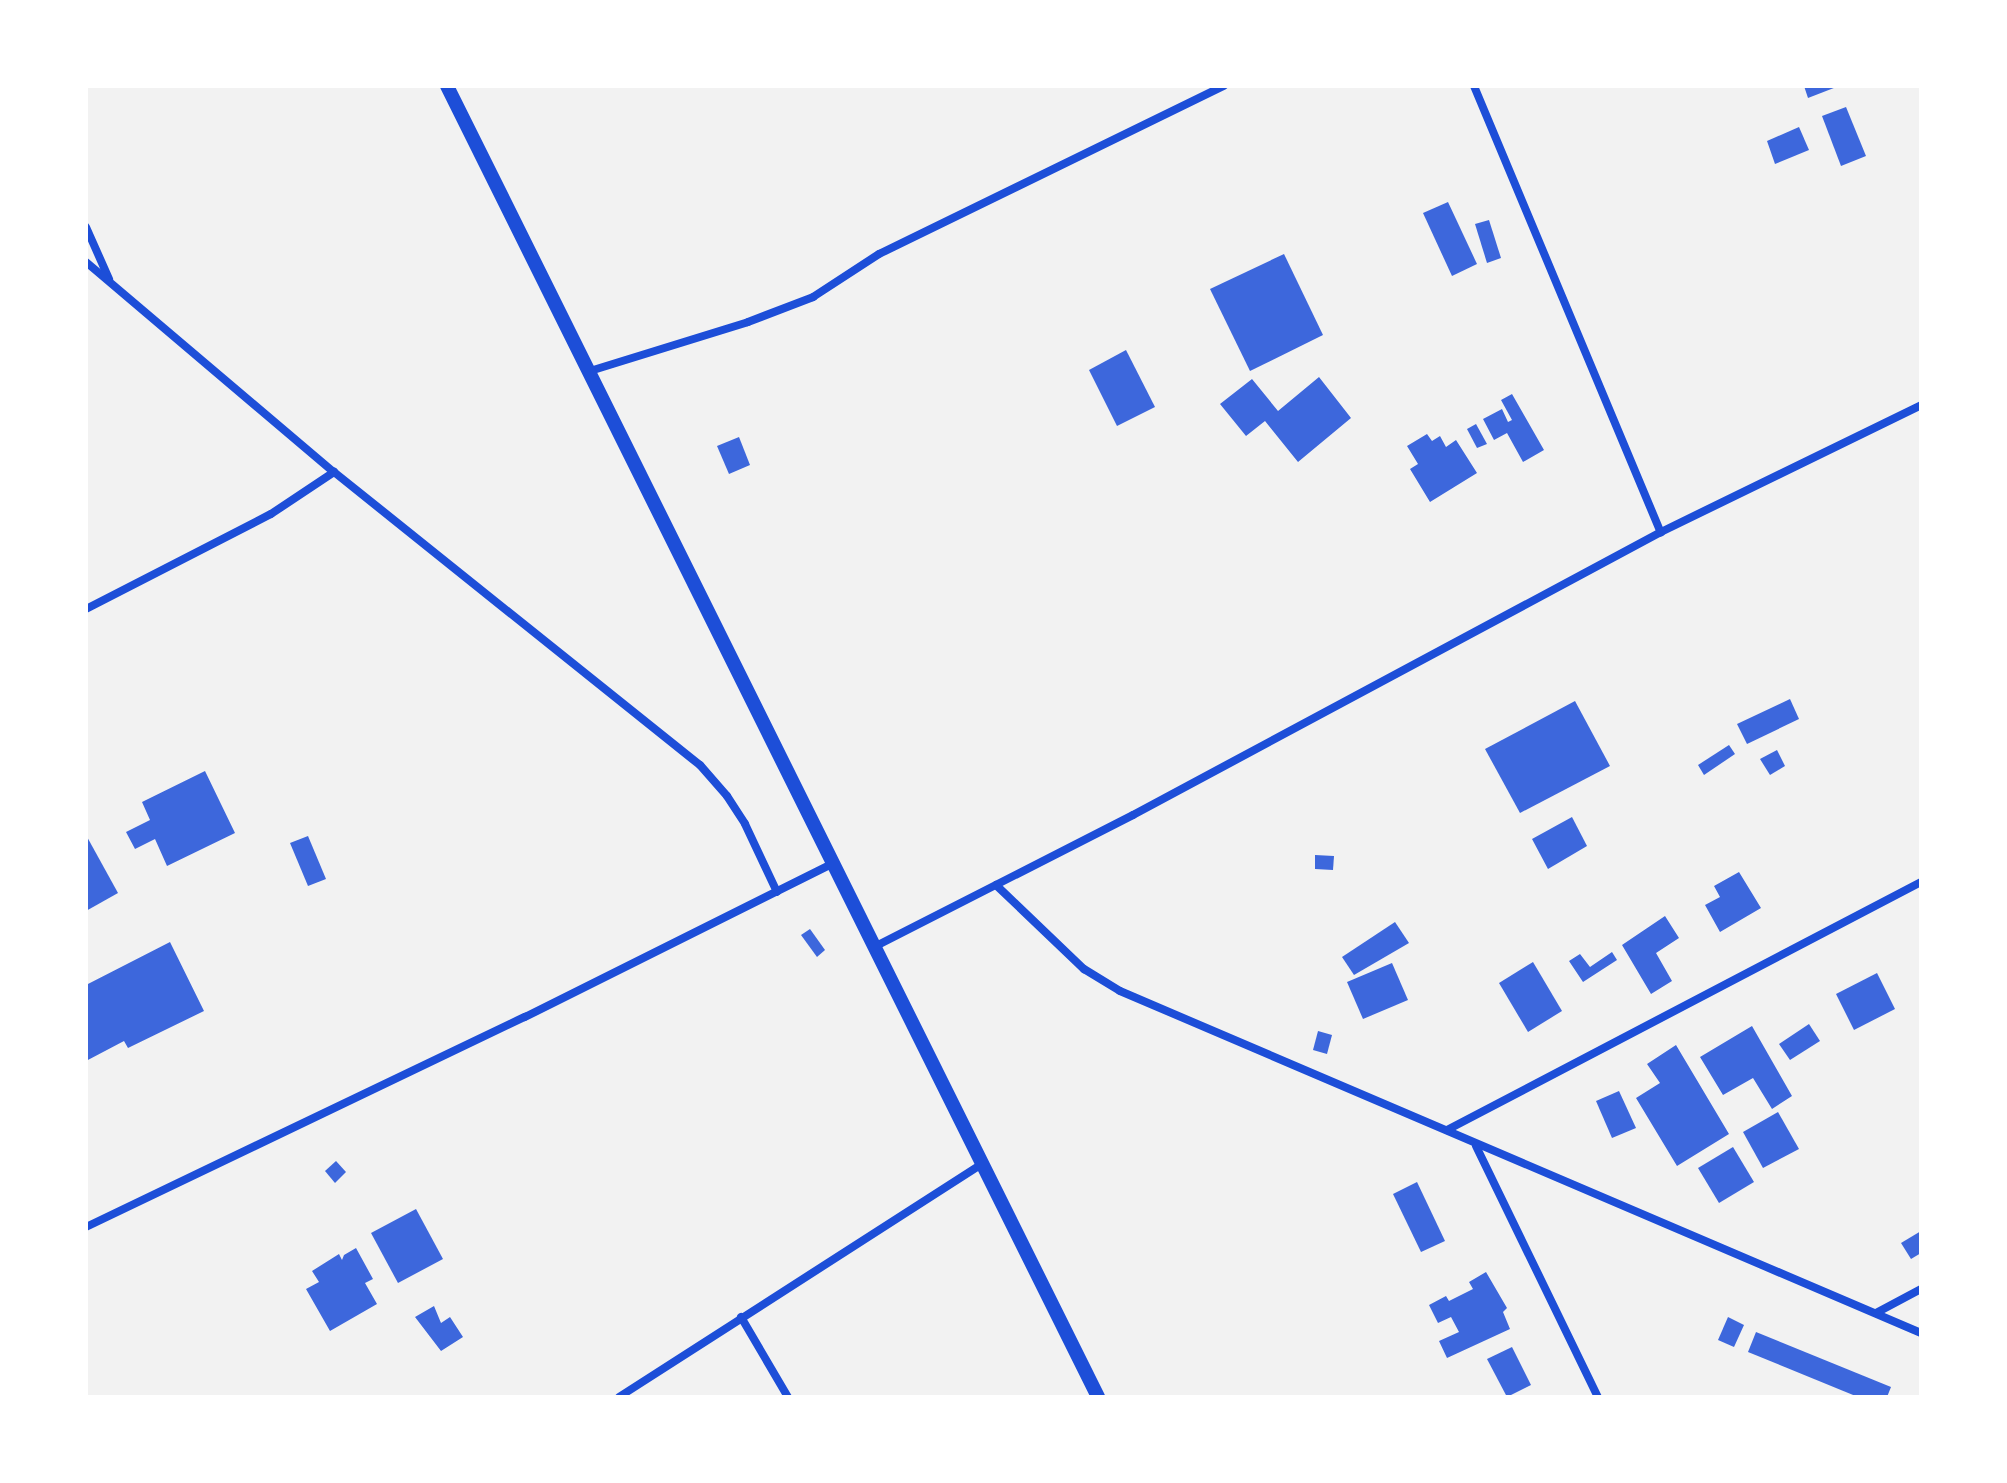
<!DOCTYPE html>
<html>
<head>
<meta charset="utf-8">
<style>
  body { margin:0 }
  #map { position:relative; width:2007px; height:1483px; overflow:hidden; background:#f2f2f2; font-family:Karla,sans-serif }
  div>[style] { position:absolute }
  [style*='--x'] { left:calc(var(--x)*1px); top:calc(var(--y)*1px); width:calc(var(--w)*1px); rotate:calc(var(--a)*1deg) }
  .building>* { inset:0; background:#3d67dc }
  .minor>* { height:8px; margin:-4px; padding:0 4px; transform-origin:4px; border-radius:4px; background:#1d4ed8 }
  .tertiary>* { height:14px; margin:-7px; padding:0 7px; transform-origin:7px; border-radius:7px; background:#1d4ed8 }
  span { translate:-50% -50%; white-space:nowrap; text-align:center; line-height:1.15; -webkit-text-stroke:6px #fff; paint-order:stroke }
  .frame { position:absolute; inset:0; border:88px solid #fff; pointer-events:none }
</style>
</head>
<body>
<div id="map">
  <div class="building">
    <i style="clip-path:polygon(1804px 86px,1839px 86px,1808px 98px)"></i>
    <i style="clip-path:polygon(1846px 107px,1866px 156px,1841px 166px,1822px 116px)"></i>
    <i style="clip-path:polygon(1799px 127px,1809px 150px,1775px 164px,1767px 141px)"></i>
    <i style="clip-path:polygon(1448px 202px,1477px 264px,1452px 276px,1423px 213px)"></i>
    <i style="clip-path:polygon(1489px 220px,1501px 258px,1487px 263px,1475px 224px)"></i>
    <i style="clip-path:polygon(1284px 254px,1323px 335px,1250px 371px,1210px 289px)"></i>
    <i style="clip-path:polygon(1126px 350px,1155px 407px,1117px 426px,1089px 370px)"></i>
    <i style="clip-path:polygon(1319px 377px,1351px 418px,1298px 462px,1265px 421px,1246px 436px,1220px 404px,1252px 379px,1278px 411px)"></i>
    <i style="clip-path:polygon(1512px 394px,1544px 450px,1523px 462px,1507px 433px,1494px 440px,1483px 419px,1502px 409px,1508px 422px,1512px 420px,1501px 400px)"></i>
    <i style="clip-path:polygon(1476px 424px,1487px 444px,1477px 448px,1467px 429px)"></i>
    <i style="clip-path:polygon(1427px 434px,1432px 441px,1440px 436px,1446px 447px,1456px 440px,1477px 473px,1430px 502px,1410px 469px,1418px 464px,1407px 446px)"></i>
    <i style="clip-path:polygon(739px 437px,750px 465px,729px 474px,717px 446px)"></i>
    <i style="clip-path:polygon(1790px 699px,1799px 719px,1747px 744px,1737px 724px)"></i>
    <i style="clip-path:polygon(1575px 701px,1610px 766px,1520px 813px,1485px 749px)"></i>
    <i style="clip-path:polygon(1729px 745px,1735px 754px,1704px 775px,1698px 765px)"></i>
    <i style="clip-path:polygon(1777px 750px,1785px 766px,1770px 775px,1760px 759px)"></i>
    <i style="clip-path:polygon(205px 771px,235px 833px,167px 866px,155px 839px,135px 849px,126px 832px,150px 820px,142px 802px)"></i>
    <i style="clip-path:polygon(1572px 817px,1587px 846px,1548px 869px,1532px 839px)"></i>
    <i style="clip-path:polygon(86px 835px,118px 893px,86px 911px)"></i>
    <i style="clip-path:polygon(308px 836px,326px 879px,308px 886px,290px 843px)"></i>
    <i style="clip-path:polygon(1315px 855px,1334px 856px,1333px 870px,1315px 869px)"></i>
    <i style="clip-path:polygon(1739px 872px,1761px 908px,1720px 932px,1705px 905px,1720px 897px,1714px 886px)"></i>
    <i style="clip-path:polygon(1665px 916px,1679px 938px,1656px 953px,1672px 981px,1651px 994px,1622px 945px)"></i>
    <i style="clip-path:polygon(1395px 922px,1409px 943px,1354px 975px,1342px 957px)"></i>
    <i style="clip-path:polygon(810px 929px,825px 950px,817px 957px,801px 935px)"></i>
    <i style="clip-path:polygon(170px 942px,204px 1011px,128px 1048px,124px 1041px,86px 1061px,86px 985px)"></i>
    <i style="clip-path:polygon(1612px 952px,1617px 960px,1583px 982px,1569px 961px,1580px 954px,1590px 967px)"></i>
    <i style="clip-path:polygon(1533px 962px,1562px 1011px,1528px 1032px,1499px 983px)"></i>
    <i style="clip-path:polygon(1392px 963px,1408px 1000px,1363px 1019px,1347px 982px)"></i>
    <i style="clip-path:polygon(1877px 973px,1895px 1009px,1854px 1030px,1836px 994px)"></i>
    <i style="clip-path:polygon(1809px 1024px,1820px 1041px,1790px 1060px,1779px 1044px)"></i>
    <i style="clip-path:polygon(1752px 1026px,1792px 1096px,1772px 1109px,1753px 1078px,1723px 1095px,1700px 1057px)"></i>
    <i style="clip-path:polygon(1318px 1031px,1332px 1035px,1327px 1054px,1313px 1050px)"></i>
    <i style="clip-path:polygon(1676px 1045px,1729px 1134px,1677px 1166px,1636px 1098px,1660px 1083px,1647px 1064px)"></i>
    <i style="clip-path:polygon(1619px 1091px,1636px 1128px,1612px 1138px,1596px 1101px)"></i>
    <i style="clip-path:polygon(1778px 1112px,1799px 1149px,1763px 1168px,1743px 1132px)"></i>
    <i style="clip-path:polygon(1733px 1147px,1754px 1182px,1719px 1203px,1698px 1168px)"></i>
    <i style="clip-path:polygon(336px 1161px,346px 1172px,335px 1183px,325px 1171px)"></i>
    <i style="clip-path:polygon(1417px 1182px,1445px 1241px,1421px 1252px,1393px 1194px)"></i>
    <i style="clip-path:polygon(416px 1209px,443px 1259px,398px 1283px,371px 1233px)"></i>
    <i style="clip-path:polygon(1921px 1231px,1921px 1253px,1911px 1259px,1901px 1243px)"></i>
    <i style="clip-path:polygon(356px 1248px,373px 1279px,365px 1283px,377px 1304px,330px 1331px,306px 1289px,319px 1282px,312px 1271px,339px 1254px,342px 1260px,344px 1255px)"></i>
    <i style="clip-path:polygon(1486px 1272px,1507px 1308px,1503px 1312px,1510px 1329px,1447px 1358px,1439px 1341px,1459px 1332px,1451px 1317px,1438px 1323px,1429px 1305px,1446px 1296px,1449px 1301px,1473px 1289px,1469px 1282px)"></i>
    <i style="clip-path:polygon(434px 1306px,441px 1323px,450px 1317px,463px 1337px,441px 1351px,415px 1317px)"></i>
    <i style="clip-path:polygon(1728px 1317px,1744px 1325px,1734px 1347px,1718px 1340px)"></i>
    <i style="clip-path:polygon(1756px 1332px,1891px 1387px,1887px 1397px,1858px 1397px,1748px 1352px)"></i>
    <i style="clip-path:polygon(1512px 1347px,1531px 1385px,1507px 1397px,1487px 1359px)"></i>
  </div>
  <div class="minor">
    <i style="--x:1474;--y:86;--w:484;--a:67.3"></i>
    <i style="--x:86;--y:227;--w:57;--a:66.1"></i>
    <i style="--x:86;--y:262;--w:325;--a:40.3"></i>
    <i style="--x:334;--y:472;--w:469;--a:38.7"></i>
    <i style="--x:700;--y:765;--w:41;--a:48.9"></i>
    <i style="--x:727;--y:796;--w:33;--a:57"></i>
    <i style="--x:745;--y:824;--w:75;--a:64.8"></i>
    <i style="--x:590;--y:371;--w:165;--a:-17.2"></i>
    <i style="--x:748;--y:322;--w:70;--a:-21"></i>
    <i style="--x:813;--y:297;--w:79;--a:-33.1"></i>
    <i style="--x:879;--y:254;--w:384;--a:-26"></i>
    <i style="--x:86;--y:609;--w:208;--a:-27.2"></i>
    <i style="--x:271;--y:514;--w:76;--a:-33.7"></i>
    <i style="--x:996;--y:885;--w:122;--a:43.7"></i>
    <i style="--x:1084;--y:969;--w:42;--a:31.4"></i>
    <i style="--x:1120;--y:991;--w:871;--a:23.12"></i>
    <i style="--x:874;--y:947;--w:291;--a:-27"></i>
    <i style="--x:1133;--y:815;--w:599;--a:-28.19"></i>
    <i style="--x:1661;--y:532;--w:289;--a:-26"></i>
    <i style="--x:1447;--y:1130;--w:535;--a:-27.62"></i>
    <i style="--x:1476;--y:1146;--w:279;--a:64.1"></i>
    <i style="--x:86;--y:1227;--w:487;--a:-25.6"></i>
    <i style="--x:525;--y:1017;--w:343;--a:-26.5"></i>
    <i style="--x:1876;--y:1313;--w:51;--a:-28.1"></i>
    <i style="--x:741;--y:1317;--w:93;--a:59.6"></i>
    <i style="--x:619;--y:1397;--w:430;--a:-32.7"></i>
  </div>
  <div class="tertiary">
    <i style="--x:447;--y:86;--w:1464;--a:63.59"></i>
  </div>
  <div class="frame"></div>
</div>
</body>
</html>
